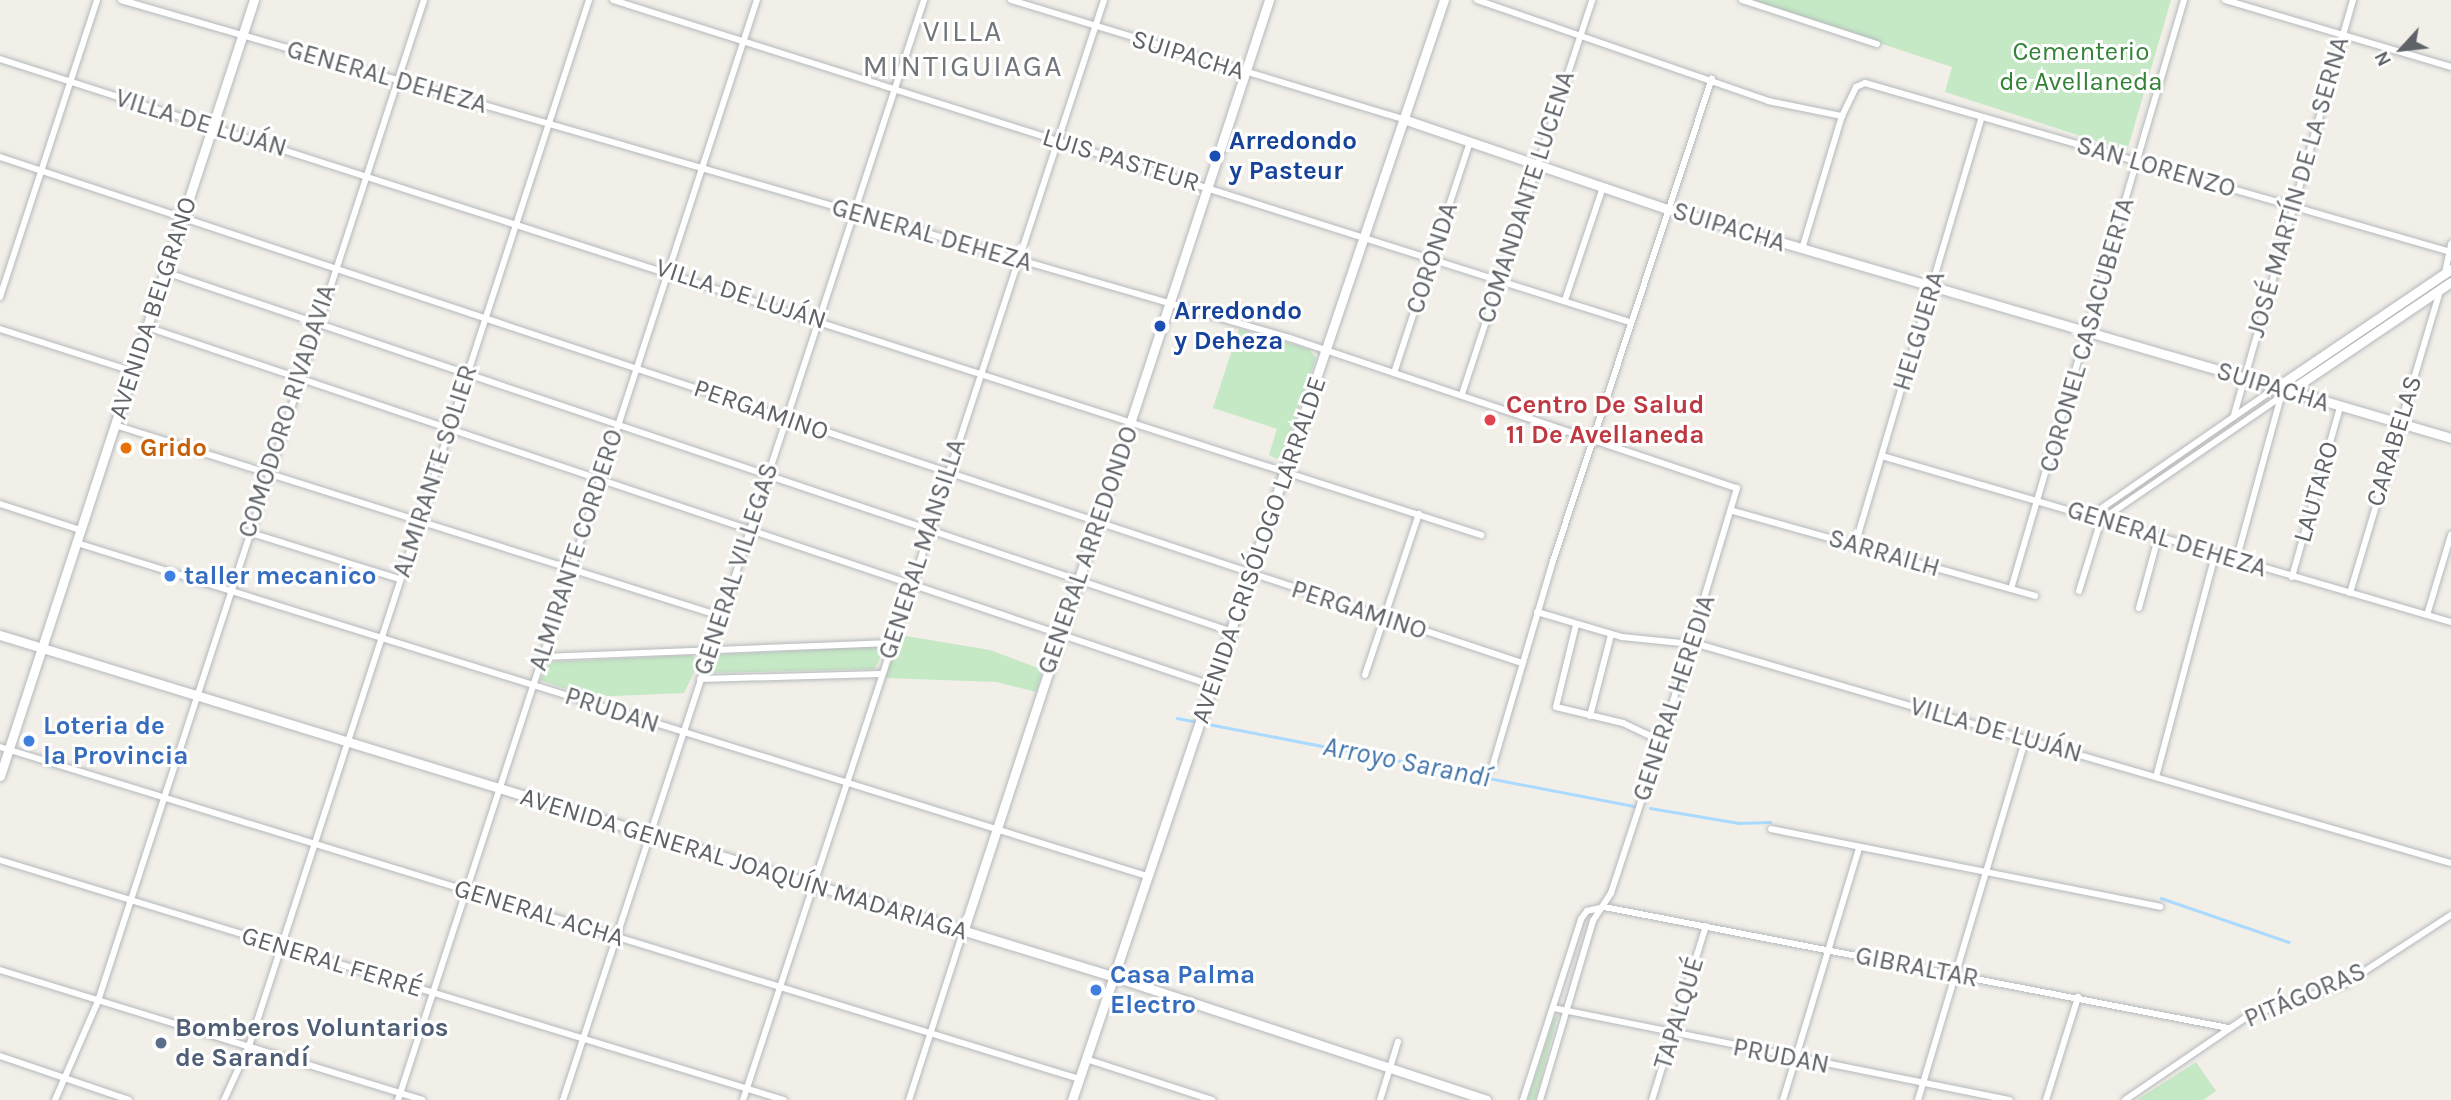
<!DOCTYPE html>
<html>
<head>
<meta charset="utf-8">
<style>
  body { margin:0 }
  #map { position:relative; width:2451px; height:1100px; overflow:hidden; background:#f1efe8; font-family:Karla,sans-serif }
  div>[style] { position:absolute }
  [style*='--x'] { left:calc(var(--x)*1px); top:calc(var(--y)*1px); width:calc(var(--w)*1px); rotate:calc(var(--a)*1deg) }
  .green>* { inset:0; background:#c5e8c5 }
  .stream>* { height:2.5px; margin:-1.25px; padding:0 1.25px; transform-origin:1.25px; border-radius:1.25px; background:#aadaff }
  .roads { filter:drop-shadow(0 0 2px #b5b8bc) drop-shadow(0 0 2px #b5b8bc) }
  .street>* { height:6px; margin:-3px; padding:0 3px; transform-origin:3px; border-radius:3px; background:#fff }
  .secondary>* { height:9px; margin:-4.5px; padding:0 4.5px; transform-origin:4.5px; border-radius:4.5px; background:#fff }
  .dots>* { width:19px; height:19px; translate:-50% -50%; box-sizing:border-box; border:4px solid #fff; border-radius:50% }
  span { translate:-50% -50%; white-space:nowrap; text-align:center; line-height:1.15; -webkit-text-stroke:6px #fff; paint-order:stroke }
  .park-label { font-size:26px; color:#348238 }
  .street-label { font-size:26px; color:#5f6368 }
  .transit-label { font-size:26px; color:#164399; font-weight:700 }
  .left { translate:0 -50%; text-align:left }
  .health-label { font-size:26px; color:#be3a42; font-weight:700 }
  .food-label { font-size:26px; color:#c56008; font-weight:700 }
  .shop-label { font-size:26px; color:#366cbe; font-weight:700 }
  .service-label { font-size:26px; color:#4e5e75; font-weight:700 }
  .water-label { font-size:28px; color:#4174aa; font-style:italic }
  .quarter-label { font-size:30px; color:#70757a; letter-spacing:2px }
  .north { position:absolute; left:2367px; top:14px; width:70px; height:70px; -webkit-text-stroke:5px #fff; paint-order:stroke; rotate:243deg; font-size:19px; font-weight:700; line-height:28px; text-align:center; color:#5f6368 }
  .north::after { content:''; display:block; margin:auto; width:24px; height:32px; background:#5f6368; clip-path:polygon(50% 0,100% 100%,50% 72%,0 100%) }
</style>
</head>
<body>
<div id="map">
  <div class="green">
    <i style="clip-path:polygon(1749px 0,2171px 0,2127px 151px,1945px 92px,1952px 67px)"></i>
    <i style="clip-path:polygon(1239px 329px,1309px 349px,1316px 358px,1283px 455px,1277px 459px,1269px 455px,1277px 429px,1213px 408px)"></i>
    <i style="clip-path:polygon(900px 635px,990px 650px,1043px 670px,1036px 692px,997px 682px,885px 678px)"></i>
    <i style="clip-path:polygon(878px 646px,883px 652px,875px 669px,709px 673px,716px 655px)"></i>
    <i style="clip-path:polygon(691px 655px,699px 662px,684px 693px,590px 697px,540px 680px,550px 662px)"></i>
    <i style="clip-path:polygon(1558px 1016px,1535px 1100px,1528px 1100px,1554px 1018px)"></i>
    <i style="clip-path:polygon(2196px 1062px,2216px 1091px,2203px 1100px,2137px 1100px)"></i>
  </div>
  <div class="stream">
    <i style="--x:1177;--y:718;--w:470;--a:10.9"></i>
    <i style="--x:1650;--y:808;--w:90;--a:9.6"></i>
    <i style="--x:1739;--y:823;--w:31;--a:-2"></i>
    <i style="--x:2161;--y:898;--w:135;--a:19"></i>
  </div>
  <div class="roads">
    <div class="street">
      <i style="--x:121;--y:0;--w:1217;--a:16.13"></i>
      <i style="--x:1290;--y:338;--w:471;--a:18.6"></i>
      <i style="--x:1737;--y:488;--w:264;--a:106.7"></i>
      <i style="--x:1661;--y:741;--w:160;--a:108.2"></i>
      <i style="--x:1611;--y:893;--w:33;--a:123"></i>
      <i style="--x:1593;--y:921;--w:187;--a:106.5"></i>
      <i style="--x:613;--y:0;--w:1066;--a:17.58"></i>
      <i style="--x:1011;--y:0;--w:410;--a:16.9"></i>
      <i style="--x:1477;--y:0;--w:308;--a:19.1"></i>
      <i style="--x:1768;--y:101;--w:76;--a:11.5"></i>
      <i style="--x:1742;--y:0;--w:142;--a:18.1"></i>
      <i style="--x:2225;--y:0;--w:236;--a:16.5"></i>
      <i style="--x:0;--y:59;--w:1556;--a:17.82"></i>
      <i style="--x:0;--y:157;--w:1604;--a:18.39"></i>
      <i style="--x:1802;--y:249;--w:139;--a:-73.3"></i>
      <i style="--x:1842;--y:116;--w:32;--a:-64"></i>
      <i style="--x:1856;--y:87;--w:10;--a:-24"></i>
      <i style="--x:1865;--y:83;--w:610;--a:16.09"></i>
      <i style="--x:165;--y:272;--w:1123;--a:18.64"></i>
      <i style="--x:2445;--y:273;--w:30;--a:-78"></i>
      <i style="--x:0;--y:297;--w:312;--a:-71.9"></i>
      <i style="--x:1565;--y:300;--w:119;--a:-71.4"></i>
      <i style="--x:147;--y:327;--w:1123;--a:18.6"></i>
      <i style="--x:0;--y:329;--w:139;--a:17.7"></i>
      <i style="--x:1394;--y:373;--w:243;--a:-71.8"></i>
      <i style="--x:1462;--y:394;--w:415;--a:-71.7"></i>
      <i style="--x:2234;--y:415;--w:432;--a:-74"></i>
      <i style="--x:115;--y:425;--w:634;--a:17.52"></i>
      <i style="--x:1882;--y:456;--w:593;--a:16.26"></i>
      <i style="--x:0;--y:504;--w:84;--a:18"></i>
      <i style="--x:1733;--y:511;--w:314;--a:15.7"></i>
      <i style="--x:2089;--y:517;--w:225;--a:-34.7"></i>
      <i style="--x:248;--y:532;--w:158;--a:17.3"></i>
      <i style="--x:77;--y:543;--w:1121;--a:17.29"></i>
      <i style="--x:1855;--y:545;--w:446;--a:-73.5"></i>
      <i style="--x:2236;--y:561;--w:170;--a:-74.7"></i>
      <i style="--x:2292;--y:577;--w:177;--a:-74.2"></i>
      <i style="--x:2011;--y:589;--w:614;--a:-73.63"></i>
      <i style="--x:2079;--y:591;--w:74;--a:-72.8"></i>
      <i style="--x:2101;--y:520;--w:227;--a:-34.4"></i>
      <i style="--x:2350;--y:593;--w:315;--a:-73.4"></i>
      <i style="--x:2139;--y:608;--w:73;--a:-74.8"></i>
      <i style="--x:1537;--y:612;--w:89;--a:16.4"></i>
      <i style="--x:1622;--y:637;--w:79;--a:5.8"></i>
      <i style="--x:1701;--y:645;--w:781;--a:16.21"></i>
      <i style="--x:2427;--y:615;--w:84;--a:-73.3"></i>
      <i style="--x:1576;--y:625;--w:84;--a:103.7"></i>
      <i style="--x:1556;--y:707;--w:69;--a:13.4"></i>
      <i style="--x:1623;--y:723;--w:42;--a:25.3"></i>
      <i style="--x:543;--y:657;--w:348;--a:-2.3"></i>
      <i style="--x:1365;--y:675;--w:170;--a:-71.5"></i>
      <i style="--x:700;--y:679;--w:180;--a:-1.6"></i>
      <i style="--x:1590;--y:716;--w:84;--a:-75.5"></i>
      <i style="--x:0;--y:747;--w:1129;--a:17.1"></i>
      <i style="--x:1492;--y:768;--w:216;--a:-73.6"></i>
      <i style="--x:1553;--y:561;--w:508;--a:-71.78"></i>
      <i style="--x:2156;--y:777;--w:230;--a:-75.1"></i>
      <i style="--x:1771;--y:829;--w:397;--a:11.3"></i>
      <i style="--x:0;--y:860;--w:820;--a:17.02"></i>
      <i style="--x:0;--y:970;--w:442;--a:17.1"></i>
      <i style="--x:1553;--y:1008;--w:466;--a:11.4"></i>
      <i style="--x:0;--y:1056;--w:136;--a:18.8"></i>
      <i style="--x:1086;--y:1059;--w:133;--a:18"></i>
      <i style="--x:55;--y:1100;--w:108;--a:-66.5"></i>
      <i style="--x:98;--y:1001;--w:1053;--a:-71.96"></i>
      <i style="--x:224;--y:1100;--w:60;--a:-65.2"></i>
      <i style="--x:249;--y:1046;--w:1100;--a:-71.99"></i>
      <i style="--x:398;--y:1100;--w:1157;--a:-71.93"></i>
      <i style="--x:563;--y:1100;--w:1158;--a:-71.83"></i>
      <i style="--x:743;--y:1100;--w:1158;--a:-71.83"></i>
      <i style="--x:909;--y:1100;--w:176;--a:-72.2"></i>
      <i style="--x:1380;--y:1100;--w:61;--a:-72.8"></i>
      <i style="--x:1523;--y:1100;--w:190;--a:-72.2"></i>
      <i style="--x:1581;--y:919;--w:10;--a:-53"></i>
      <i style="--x:1587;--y:911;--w:17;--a:-13"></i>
      <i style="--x:1604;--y:907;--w:636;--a:10.97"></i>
      <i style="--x:1652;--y:1100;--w:182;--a:-72.8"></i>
      <i style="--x:1783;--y:1100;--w:263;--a:-73.2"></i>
      <i style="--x:1918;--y:1100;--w:378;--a:-73.4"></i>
      <i style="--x:2046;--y:1100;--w:108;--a:-72.7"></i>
      <i style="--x:2125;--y:1100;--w:149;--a:-34.3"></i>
      <i style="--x:2248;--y:1016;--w:102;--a:-18.3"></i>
      <i style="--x:2345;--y:984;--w:126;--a:-33.1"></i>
    </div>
    <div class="secondary">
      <i style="--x:1403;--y:119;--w:280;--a:18.8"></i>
      <i style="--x:1668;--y:209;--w:816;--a:16.3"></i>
      <i style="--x:2274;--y:389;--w:214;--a:-34.1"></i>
      <i style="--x:2288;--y:392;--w:197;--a:-34"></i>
      <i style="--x:0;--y:635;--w:1166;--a:17.05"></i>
      <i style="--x:1115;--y:977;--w:391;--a:18.3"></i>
      <i style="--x:0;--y:776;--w:817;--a:-71.88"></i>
      <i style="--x:963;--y:932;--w:981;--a:-71.82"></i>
      <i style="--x:1072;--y:1100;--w:1161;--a:-71.32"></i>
    </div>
  </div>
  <div class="dots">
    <i style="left:1215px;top:156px;background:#1a4fb4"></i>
    <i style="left:1160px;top:326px;background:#1a4fb4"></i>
    <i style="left:1490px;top:420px;background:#e0444e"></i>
    <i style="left:126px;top:448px;background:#e8710a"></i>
    <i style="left:170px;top:576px;background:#3f7fe0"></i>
    <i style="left:29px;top:741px;background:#3f7fe0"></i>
    <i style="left:1096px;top:990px;background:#3f7fe0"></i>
    <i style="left:161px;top:1043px;background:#5c6f8a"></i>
  </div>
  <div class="park-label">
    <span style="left:2081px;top:67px">Cementerio<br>de Avellaneda</span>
  </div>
  <div class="street-label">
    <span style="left:1188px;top:55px;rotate:17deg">SUIPACHA</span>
    <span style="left:387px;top:77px;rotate:16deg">GENERAL DEHEZA</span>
    <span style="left:201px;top:123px;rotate:17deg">VILLA DE LUJÁN</span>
    <span style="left:1121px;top:160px;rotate:17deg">LUIS PASTEUR</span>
    <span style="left:2156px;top:167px;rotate:16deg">SAN LORENZO</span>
    <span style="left:2298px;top:187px;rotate:-74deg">JOSÉ MARTÍN DE LA SERNA</span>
    <span style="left:1526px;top:197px;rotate:-72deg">COMANDANTE LUCENA</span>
    <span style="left:1729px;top:227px;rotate:17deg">SUIPACHA</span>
    <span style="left:932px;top:235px;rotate:16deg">GENERAL DEHEZA</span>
    <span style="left:1432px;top:258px;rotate:-72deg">CORONDA</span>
    <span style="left:741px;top:294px;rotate:18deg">VILLA DE LUJÁN</span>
    <span style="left:153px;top:308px;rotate:-72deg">AVENIDA BELGRANO</span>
    <span style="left:1919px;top:331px;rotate:-73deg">HELGUERA</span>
    <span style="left:2087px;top:335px;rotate:-74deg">CORONEL CASACUBERTA</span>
    <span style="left:2273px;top:387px;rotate:17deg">SUIPACHA</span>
    <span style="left:761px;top:410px;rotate:19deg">PERGAMINO</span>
    <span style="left:287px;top:411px;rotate:-72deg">COMODORO RIVADAVIA</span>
    <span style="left:2394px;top:441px;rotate:-73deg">CARABELAS</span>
    <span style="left:435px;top:471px;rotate:-72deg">ALMIRANTE SOLIER</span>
    <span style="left:2316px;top:492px;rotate:-74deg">LAUTARO</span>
    <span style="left:2167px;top:539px;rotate:17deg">GENERAL DEHEZA</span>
    <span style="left:922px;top:549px;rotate:-72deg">GENERAL MANSILLA</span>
    <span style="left:576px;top:550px;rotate:-72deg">ALMIRANTE CORDERO</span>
    <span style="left:1088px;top:550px;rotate:-71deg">GENERAL ARREDONDO</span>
    <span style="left:1259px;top:550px;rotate:-71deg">AVENIDA CRISÓLOGO LARRALDE</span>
    <span style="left:1884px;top:553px;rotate:16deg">SARRAILH</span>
    <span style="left:736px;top:569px;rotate:-72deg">GENERAL VILLEGAS</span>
    <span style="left:1359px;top:610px;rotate:18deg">PERGAMINO</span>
    <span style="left:1674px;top:698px;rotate:-72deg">GENERAL HEREDIA</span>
    <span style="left:612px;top:710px;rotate:18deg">PRUDAN</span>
    <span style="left:1996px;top:730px;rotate:16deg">VILLA DE LUJÁN</span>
    <span style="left:744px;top:864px;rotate:17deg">AVENIDA GENERAL JOAQUÍN MADARIAGA</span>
    <span style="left:539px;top:913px;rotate:17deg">GENERAL ACHA</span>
    <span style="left:332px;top:962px;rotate:17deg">GENERAL FERRÉ</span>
    <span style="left:1917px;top:967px;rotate:11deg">GIBRALTAR</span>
    <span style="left:2305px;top:995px;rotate:-23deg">PITÁGORAS</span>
    <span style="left:1679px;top:1013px;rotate:-73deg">TAPALQUÉ</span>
    <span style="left:1781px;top:1056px;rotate:11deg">PRUDAN</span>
  </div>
  <div class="transit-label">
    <span class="left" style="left:1229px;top:156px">Arredondo<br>y Pasteur</span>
    <span class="left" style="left:1174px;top:326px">Arredondo<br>y Deheza</span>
  </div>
  <div class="health-label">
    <span class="left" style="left:1506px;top:420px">Centro De Salud<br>11 De Avellaneda</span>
  </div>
  <div class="food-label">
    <span class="left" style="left:140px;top:448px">Grido</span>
  </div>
  <div class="shop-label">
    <span class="left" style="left:184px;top:576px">taller mecanico</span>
    <span class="left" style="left:43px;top:741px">Loteria de<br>la Provincia</span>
    <span class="left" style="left:1110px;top:990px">Casa Palma<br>Electro</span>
  </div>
  <div class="service-label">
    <span class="left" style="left:175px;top:1043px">Bomberos Voluntarios<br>de Sarandí</span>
  </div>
  <div class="water-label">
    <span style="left:1407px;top:762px;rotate:11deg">Arroyo Sarandí</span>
  </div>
  <div class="quarter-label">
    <span style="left:963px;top:48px">VILLA<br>MINTIGUIAGA</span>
  </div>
  <div class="north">N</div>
</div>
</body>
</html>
